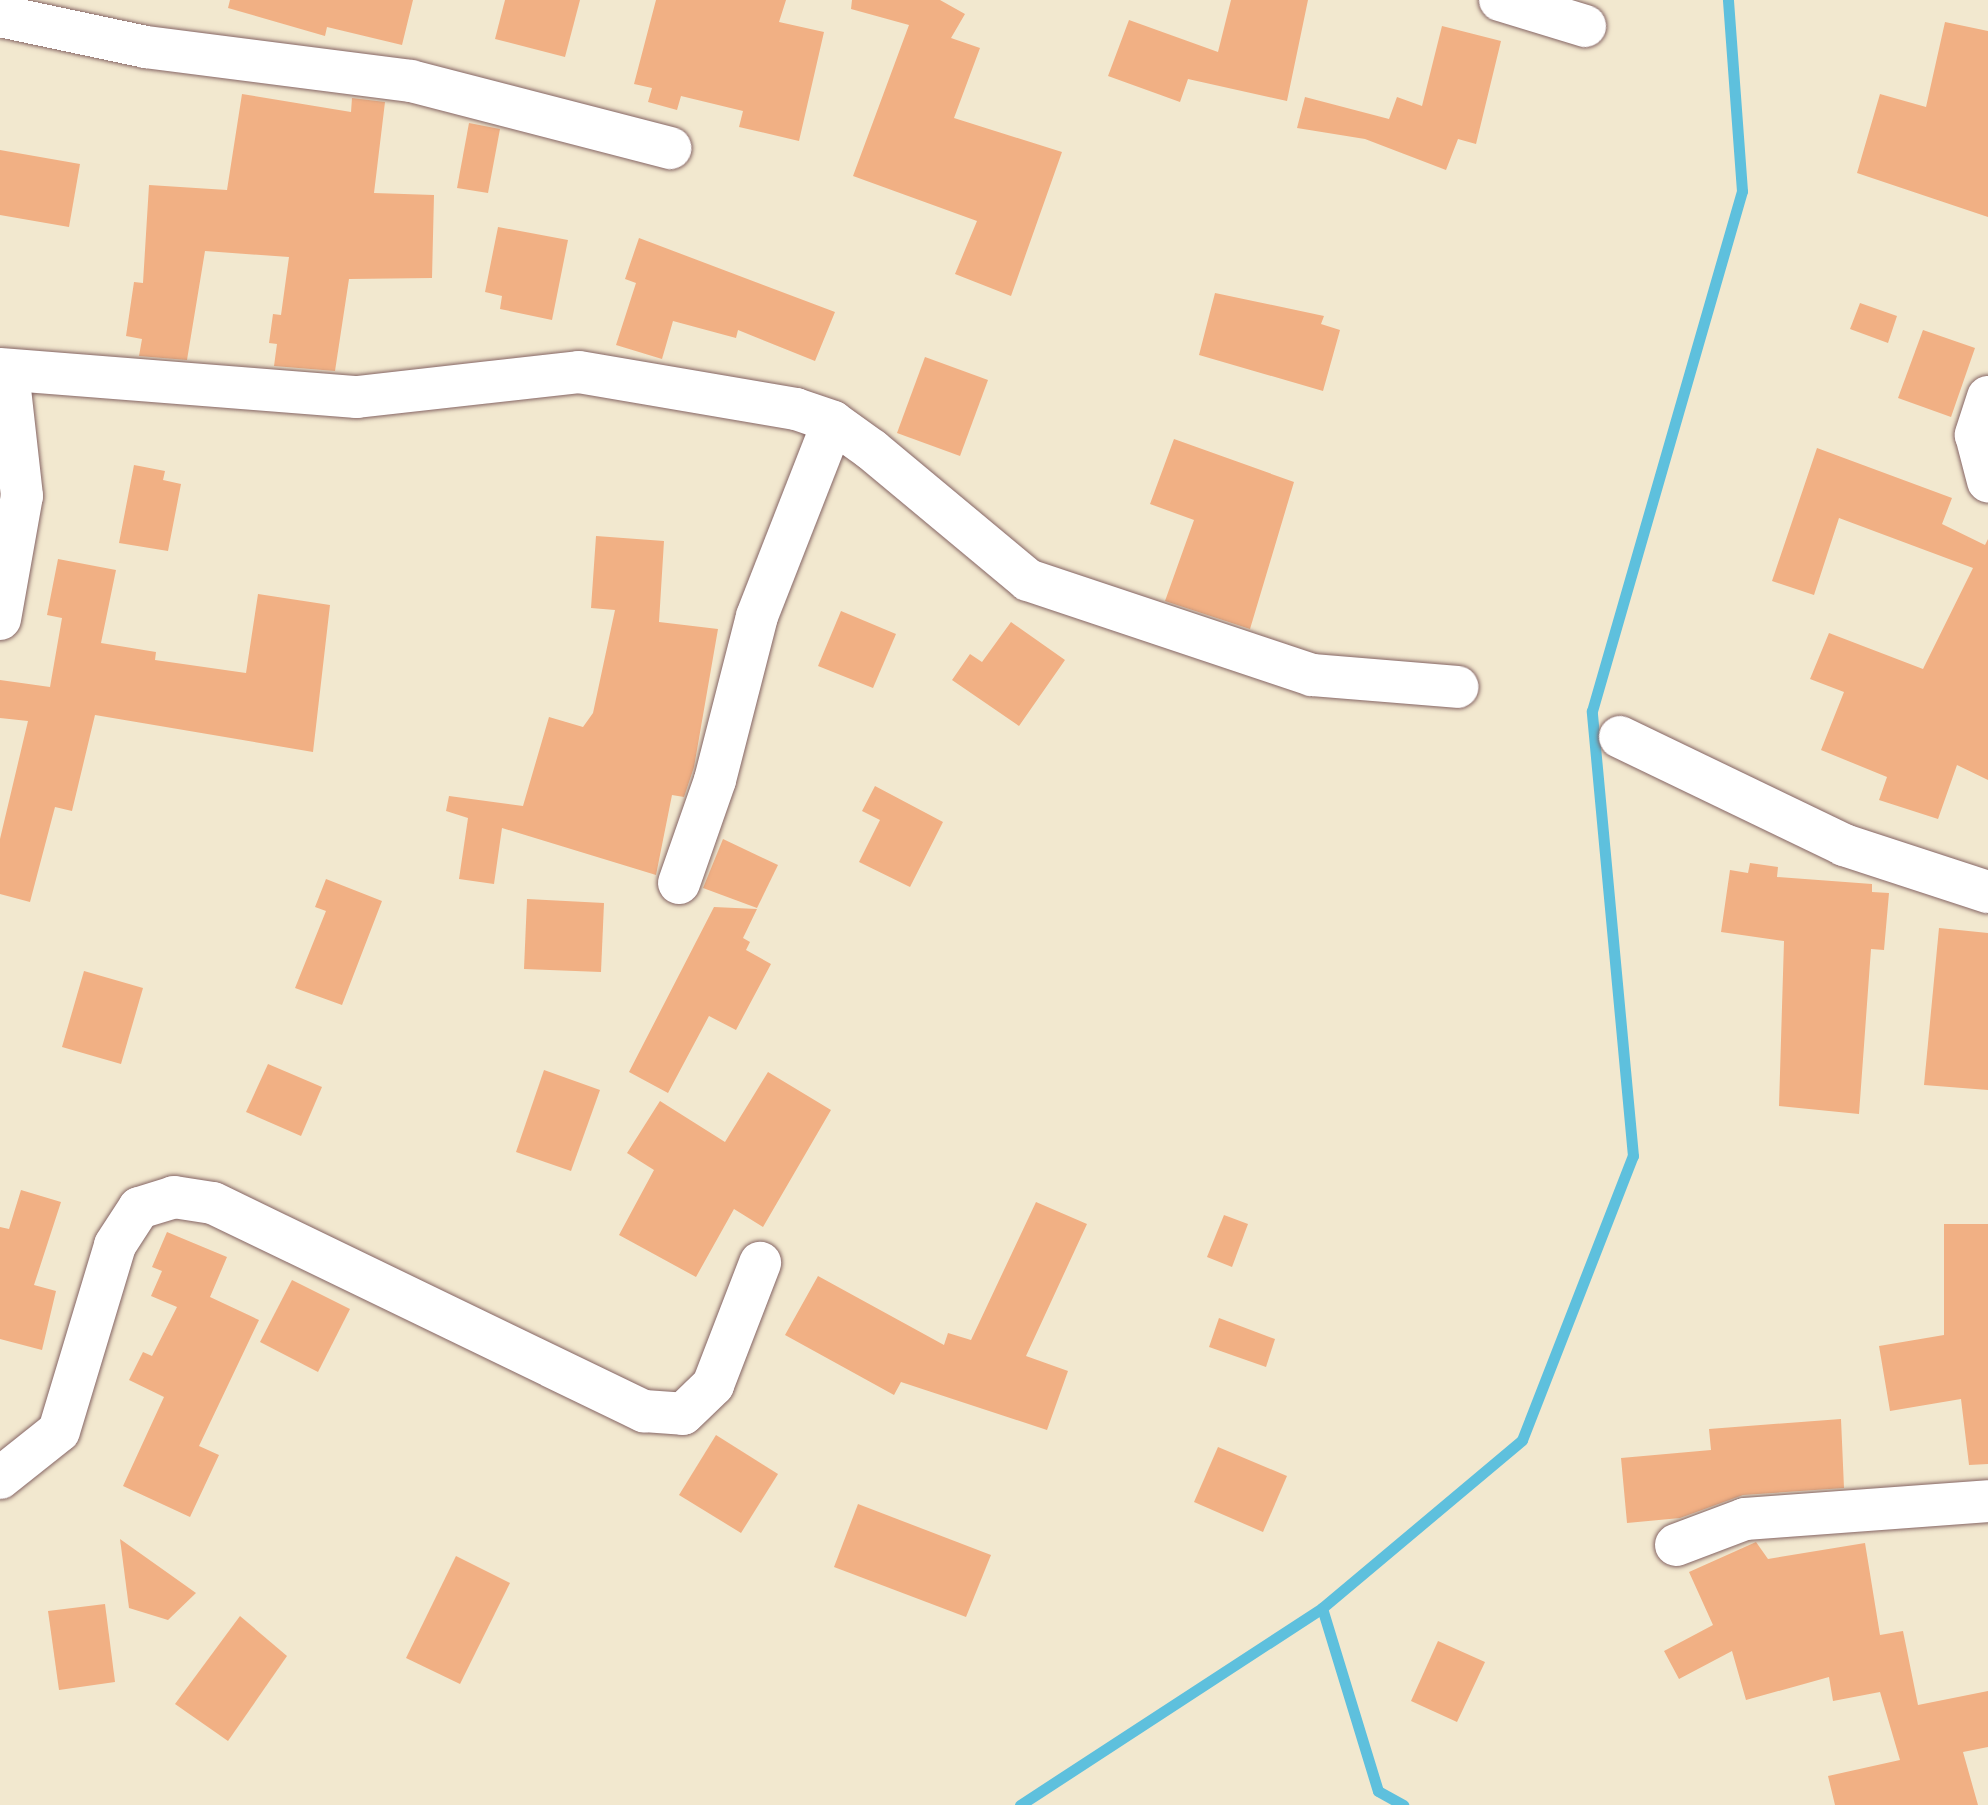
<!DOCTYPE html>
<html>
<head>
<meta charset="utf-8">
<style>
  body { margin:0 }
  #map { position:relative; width:1988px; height:1805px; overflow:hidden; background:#f2e8cf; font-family:Kalam,sans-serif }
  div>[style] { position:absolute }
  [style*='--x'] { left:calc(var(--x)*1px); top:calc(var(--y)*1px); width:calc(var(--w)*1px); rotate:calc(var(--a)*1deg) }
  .stream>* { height:11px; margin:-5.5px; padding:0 5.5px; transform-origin:5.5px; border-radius:5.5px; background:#5ec0dd }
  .building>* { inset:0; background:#f1b084 }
  .roads { filter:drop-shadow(0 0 2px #856564) drop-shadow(0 0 2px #856564) }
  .minor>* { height:42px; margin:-21px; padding:0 21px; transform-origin:21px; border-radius:21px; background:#fff }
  span { translate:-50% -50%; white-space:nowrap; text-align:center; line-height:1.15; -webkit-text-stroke:6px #fbf7ec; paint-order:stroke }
</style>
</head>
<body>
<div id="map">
  <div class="stream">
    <i style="--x:1322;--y:1608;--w:191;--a:73"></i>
    <i style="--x:1378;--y:1791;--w:29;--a:29"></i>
    <i style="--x:1020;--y:1805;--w:361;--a:-33.1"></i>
    <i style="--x:1322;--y:1608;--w:261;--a:-40"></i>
    <i style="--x:1522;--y:1440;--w:305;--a:-68.7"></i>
    <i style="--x:1633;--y:1156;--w:447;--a:-95.3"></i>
    <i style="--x:1592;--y:711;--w:541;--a:-73.91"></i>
    <i style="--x:1742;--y:191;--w:192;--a:-94.2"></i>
  </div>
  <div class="building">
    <i style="clip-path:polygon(230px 0,413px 0,402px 45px,327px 27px,325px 36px,228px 8px)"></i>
    <i style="clip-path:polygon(505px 0,580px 0,565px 57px,495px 39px)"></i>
    <i style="clip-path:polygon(656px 0,786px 0,779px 22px,824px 32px,799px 141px,739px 127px,743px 111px,681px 96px,677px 110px,648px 102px,652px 88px,634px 84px)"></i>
    <i style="clip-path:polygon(852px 0,940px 0,965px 14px,951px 38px,980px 48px,954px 118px,1062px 152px,1011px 296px,955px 274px,977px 221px,853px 176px,909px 25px,851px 9px)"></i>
    <i style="clip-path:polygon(1231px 0,1308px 0,1287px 101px,1188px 79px,1180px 102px,1108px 76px,1129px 20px,1218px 52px)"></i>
    <i style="clip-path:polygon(1945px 22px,1988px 31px,1988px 217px,1857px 173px,1880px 94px,1926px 107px)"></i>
    <i style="clip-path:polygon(1442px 26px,1501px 41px,1476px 144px,1458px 139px,1446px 170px,1365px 139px,1297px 128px,1305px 97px,1389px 119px,1397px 97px,1422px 106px)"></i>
    <i style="clip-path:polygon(242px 94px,351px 112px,352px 98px,385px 102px,374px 193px,434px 195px,432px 278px,349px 279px,335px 371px,274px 366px,277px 344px,269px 343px,273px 314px,281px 315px,289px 257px,205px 251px,187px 360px,139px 356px,142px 339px,126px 336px,134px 282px,143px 283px,149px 185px,227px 190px)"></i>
    <i style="clip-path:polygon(469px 123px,500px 129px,488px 193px,457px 188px)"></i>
    <i style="clip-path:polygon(0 150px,80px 164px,69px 227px,0 215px)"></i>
    <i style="clip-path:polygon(498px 227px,568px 240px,552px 320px,500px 309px,502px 296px,485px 292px)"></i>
    <i style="clip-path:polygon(639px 238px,835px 312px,815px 361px,738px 330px,736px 338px,673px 321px,662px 359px,616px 345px,636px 283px,625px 279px)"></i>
    <i style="clip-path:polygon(1215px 293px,1324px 316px,1321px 324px,1340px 330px,1323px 391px,1199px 355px)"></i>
    <i style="clip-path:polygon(1860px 303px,1897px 316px,1888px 343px,1850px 329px)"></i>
    <i style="clip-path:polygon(1923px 330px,1975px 348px,1951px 417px,1898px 398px)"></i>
    <i style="clip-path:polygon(925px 357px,988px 380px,960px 456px,897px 433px)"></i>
    <i style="clip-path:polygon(1174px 439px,1294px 482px,1250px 629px,1165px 601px,1194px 520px,1150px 504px)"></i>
    <i style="clip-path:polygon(1817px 448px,1952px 498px,1942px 524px,1985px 545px,1988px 539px,1988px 780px,1957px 765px,1938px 819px,1879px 800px,1887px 777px,1821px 750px,1844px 692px,1810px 679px,1829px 633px,1923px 669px,1973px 568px,1839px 518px,1814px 595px,1772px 581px)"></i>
    <i style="clip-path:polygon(134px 465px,165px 471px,163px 480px,181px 484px,168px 551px,119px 543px)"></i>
    <i style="clip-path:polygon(596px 536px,664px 541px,659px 622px,718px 629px,694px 767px,684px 797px,672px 795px,656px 875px,502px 828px,494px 884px,459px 879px,468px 818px,446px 811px,449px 796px,523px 806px,549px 717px,583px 727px,593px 713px,615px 610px,591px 608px)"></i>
    <i style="clip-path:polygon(58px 559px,116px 570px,101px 643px,156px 652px,155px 660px,246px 673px,258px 594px,330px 605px,313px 752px,95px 715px,72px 811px,55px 807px,30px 902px,0 894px,0 839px,28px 721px,0 718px,0 680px,50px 687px,62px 618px,47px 615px)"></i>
    <i style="clip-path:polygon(841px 611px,896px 634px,873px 688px,818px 666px)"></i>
    <i style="clip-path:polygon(1011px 622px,1065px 660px,1019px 726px,952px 680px,970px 654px,982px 662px)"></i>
    <i style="clip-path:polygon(875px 786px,943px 822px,910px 887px,859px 862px,880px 820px,862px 811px)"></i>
    <i style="clip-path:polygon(723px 839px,778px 865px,757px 908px,703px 888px)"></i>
    <i style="clip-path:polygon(1750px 863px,1778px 867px,1777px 877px,1872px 884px,1872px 892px,1889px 893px,1884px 950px,1871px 949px,1859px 1114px,1779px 1106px,1784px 941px,1721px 932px,1730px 870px,1748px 873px)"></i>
    <i style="clip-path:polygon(326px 879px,382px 901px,342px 1005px,295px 988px,326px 911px,315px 907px)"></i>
    <i style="clip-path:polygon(527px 899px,604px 903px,601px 972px,524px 969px)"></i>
    <i style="clip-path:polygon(714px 907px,757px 909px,743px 938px,750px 942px,746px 950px,771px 964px,736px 1030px,709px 1016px,668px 1093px,629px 1072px)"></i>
    <i style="clip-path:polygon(1939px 928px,1988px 933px,1988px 1090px,1924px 1085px)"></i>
    <i style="clip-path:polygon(84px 971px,143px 988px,121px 1064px,62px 1047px)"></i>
    <i style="clip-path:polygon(268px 1064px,322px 1087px,301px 1136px,246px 1112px)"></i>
    <i style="clip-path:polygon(544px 1070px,600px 1090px,571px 1171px,516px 1152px)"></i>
    <i style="clip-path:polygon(768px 1072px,831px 1110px,763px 1227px,734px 1209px,696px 1277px,619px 1235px,654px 1170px,627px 1153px,660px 1101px,725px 1142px)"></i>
    <i style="clip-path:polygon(21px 1190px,61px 1202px,34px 1285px,56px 1291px,42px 1350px,0 1339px,0 1227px,9px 1229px)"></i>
    <i style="clip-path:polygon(1036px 1202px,1087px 1224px,1026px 1356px,1068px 1371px,1047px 1430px,901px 1382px,894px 1395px,785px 1335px,818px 1276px,944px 1345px,948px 1333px,971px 1340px)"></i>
    <i style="clip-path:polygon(1224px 1215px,1248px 1224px,1232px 1267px,1207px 1257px)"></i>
    <i style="clip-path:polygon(1944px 1224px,1988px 1224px,1988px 1464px,1969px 1465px,1961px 1399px,1890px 1411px,1879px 1346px,1944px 1335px)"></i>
    <i style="clip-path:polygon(167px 1232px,227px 1257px,210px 1297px,259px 1320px,199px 1446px,219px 1455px,190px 1517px,123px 1486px,164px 1397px,129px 1380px,143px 1352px,152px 1356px,177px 1307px,151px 1296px,162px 1271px,152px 1267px)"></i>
    <i style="clip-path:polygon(292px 1280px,350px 1309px,318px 1372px,260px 1342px)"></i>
    <i style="clip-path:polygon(1219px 1318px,1275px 1339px,1266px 1367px,1209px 1347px)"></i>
    <i style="clip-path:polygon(1841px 1419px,1844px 1488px,1743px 1495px,1680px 1518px,1627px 1523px,1621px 1458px,1711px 1450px,1709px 1429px)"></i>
    <i style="clip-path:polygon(716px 1435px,778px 1474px,741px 1533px,679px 1495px)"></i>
    <i style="clip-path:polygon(1218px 1447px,1287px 1476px,1263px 1532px,1194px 1502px)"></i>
    <i style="clip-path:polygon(858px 1504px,991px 1555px,966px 1617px,834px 1567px)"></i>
    <i style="clip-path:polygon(120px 1539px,196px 1593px,168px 1620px,129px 1608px)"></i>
    <i style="clip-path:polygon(1756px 1542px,1768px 1559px,1865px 1543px,1880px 1635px,1903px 1631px,1918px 1705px,1988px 1691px,1988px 1747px,1963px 1752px,1978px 1805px,1835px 1805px,1828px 1776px,1900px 1760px,1880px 1692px,1833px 1701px,1829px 1677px,1746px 1700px,1732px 1651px,1679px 1679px,1664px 1651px,1713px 1625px,1689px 1572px)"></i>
    <i style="clip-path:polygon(456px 1556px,510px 1583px,460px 1684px,406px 1658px)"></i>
    <i style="clip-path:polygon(105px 1604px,115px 1682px,59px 1690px,48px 1611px)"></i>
    <i style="clip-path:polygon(240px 1616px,287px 1656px,228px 1741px,175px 1704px)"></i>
    <i style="clip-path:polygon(1438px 1641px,1485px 1662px,1457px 1722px,1411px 1701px)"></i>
  </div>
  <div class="roads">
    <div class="minor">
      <i style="--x:1500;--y:0;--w:89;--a:17"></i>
      <i style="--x:0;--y:16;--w:149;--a:12"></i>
      <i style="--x:146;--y:47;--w:267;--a:7.3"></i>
      <i style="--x:411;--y:81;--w:268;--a:14.5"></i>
      <i style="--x:0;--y:369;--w:358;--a:4.5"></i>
      <i style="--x:357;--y:397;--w:223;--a:-6.4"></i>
      <i style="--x:579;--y:372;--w:220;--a:9.7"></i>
      <i style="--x:796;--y:409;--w:39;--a:19"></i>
      <i style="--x:833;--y:422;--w:48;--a:35.7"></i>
      <i style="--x:872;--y:450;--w:203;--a:39.8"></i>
      <i style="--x:1028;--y:580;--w:299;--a:18.5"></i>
      <i style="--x:1312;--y:675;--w:146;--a:4.7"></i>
      <i style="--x:1988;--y:397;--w:40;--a:108"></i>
      <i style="--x:1976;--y:435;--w:48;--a:75.4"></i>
      <i style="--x:0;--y:619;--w:125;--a:-79.9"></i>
      <i style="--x:22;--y:496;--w:126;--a:-96.4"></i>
      <i style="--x:1620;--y:737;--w:249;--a:25.7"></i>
      <i style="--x:1844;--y:845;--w:151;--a:18.1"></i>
      <i style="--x:679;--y:883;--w:109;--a:-70.7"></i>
      <i style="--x:715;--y:780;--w:169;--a:-75.6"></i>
      <i style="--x:757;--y:616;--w:208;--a:-68.6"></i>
      <i style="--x:0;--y:1478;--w:75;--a:-38.5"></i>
      <i style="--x:59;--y:1431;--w:194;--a:-73.2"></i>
      <i style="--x:115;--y:1245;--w:44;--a:-57"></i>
      <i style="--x:139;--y:1208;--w:37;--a:-17"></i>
      <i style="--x:174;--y:1197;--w:39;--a:9"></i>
      <i style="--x:213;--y:1203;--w:479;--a:25.8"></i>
      <i style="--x:644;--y:1411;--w:39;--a:4"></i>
      <i style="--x:683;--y:1414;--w:42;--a:-44"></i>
      <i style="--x:713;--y:1385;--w:131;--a:-68.9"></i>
      <i style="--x:1676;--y:1545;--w:74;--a:-20.6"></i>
      <i style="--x:1745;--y:1519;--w:244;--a:-4.2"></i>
    </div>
  </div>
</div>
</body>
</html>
